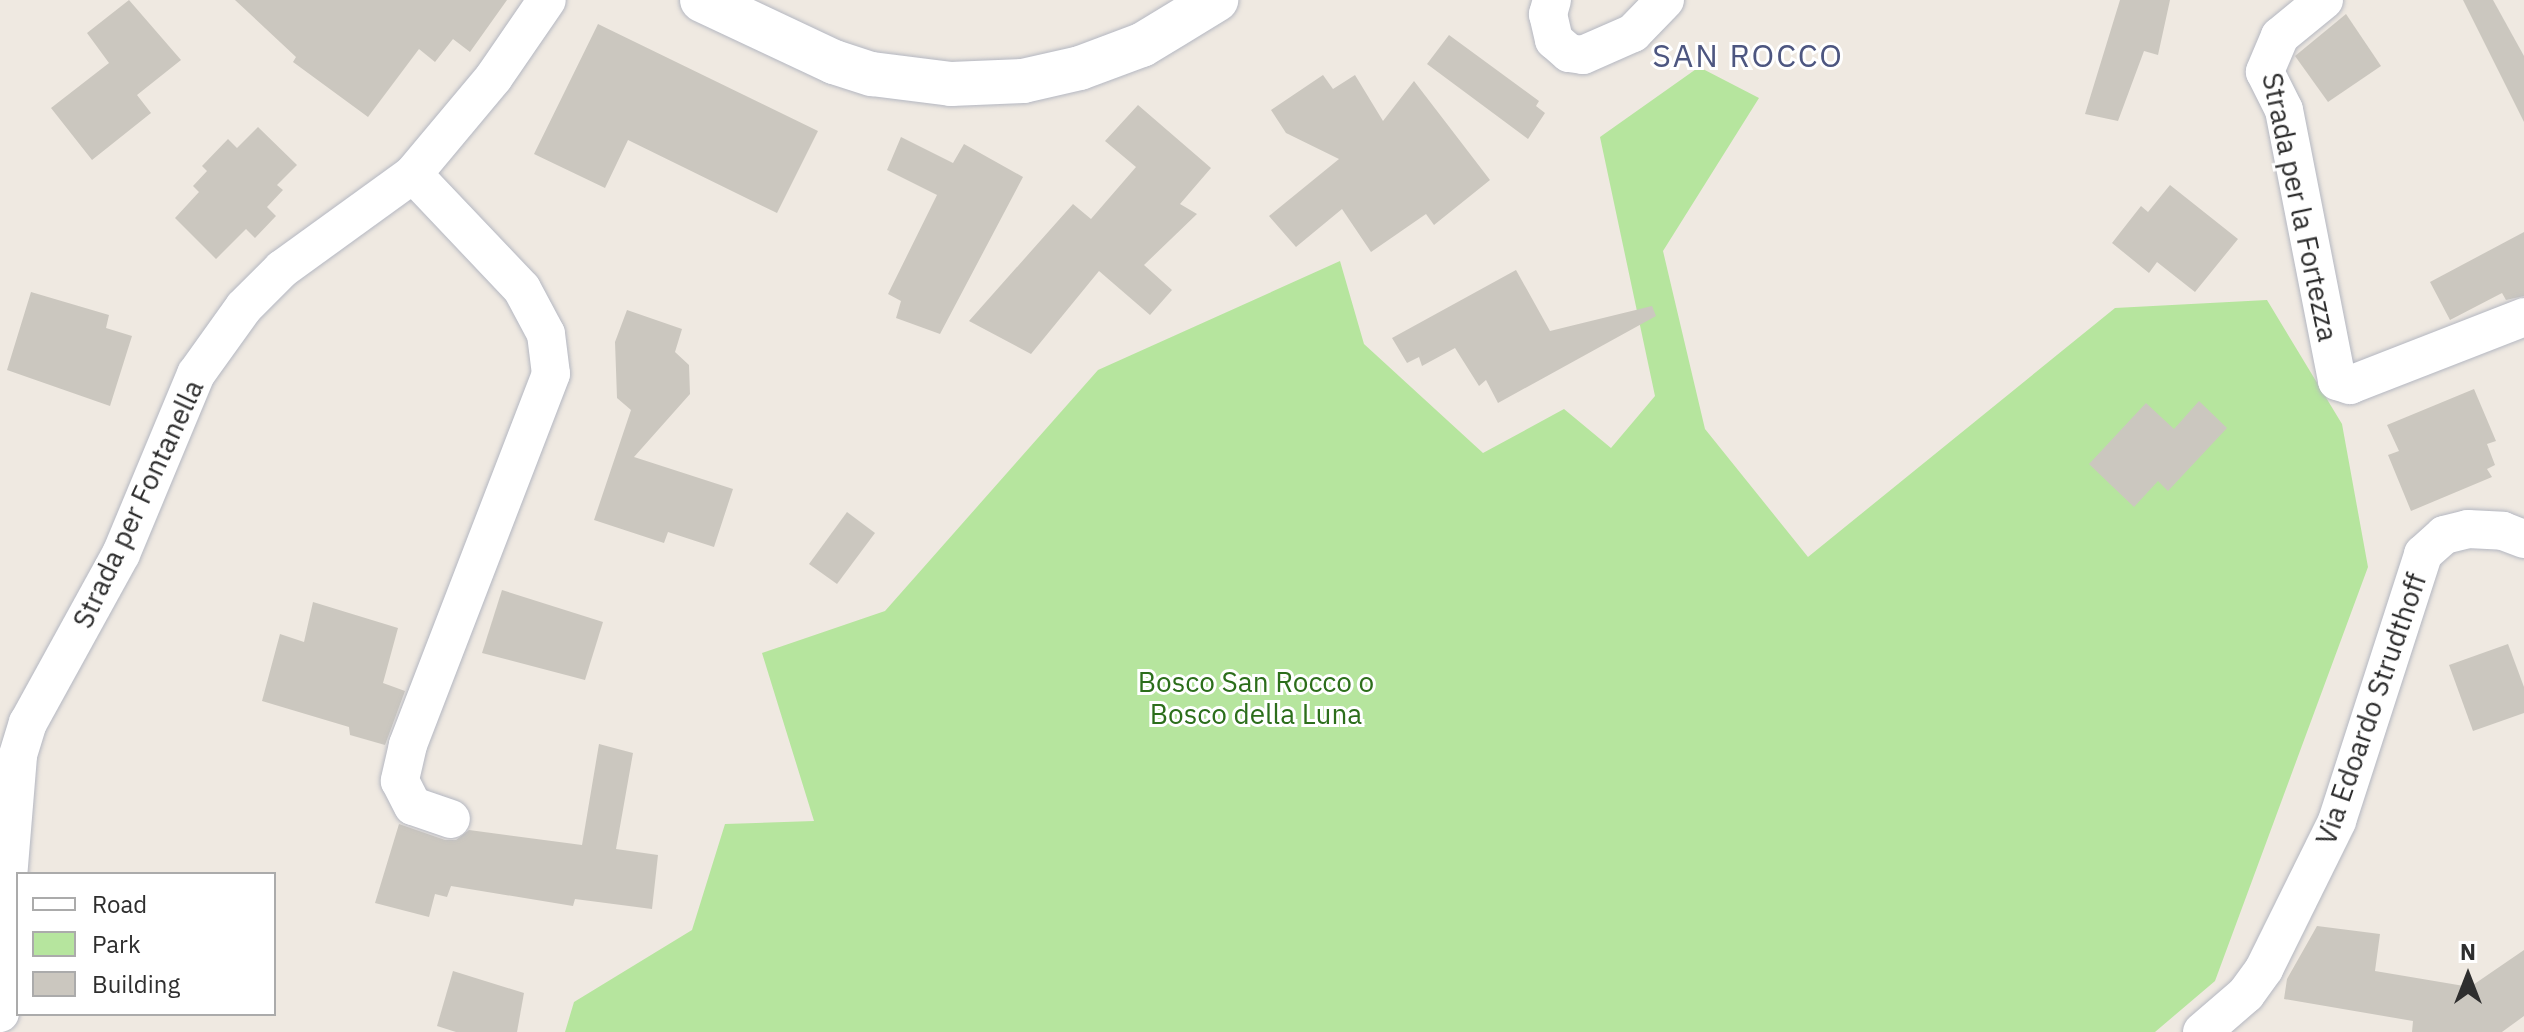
<!DOCTYPE html>
<html>
<head>
<meta charset="utf-8">
<style>
  body { margin:0 }
  #map { position:relative; width:2524px; height:1032px; overflow:hidden; background:#efe9e1; font-family:"IBM Plex Sans",sans-serif }
  div>[style] { position:absolute }
  [style*='--x'] { left:calc(var(--x)*1px); top:calc(var(--y)*1px); width:calc(var(--w)*1px); rotate:calc(var(--a)*1deg) }
  .green>* { inset:0; background:#b6e59e }
  .building>* { inset:0; background:#cbc7bf }
  .roads { filter:drop-shadow(0 0 2px #b4b7c1) drop-shadow(0 0 2px #b4b7c1) }
  .minor>* { height:38px; margin:-19px; padding:0 19px; transform-origin:19px; border-radius:19px; background:#fff }
  .secondary>* { height:44px; margin:-22px; padding:0 22px; transform-origin:22px; border-radius:22px; background:#fff }
  span { translate:-50% -50%; white-space:nowrap; text-align:center; line-height:1.15; -webkit-text-stroke:6px #fff; paint-order:stroke }
  .street-label { font-size:28px; color:#2e2e2e }
  .park-label { font-size:28px; color:#2c6e1b }
  .quarter-label { font-size:32px; color:#4d5680; letter-spacing:2px }
  .legend { position:absolute; left:16px; top:872px; width:260px; height:144px; box-sizing:border-box; background:#fff; border:2px solid #ababab; margin:0; padding:10px 14px; list-style:none; font-size:24px; color:#2e2e2e }
  .legend li { display:flex; align-items:center; gap:16px; height:40px }
  .legend b { width:40px; border:2px solid #ababab }
  .north { position:absolute; left:2428px; top:936px; width:80px; height:80px; -webkit-text-stroke:6px #fff; paint-order:stroke; rotate:0deg; font-size:22px; font-weight:700; line-height:32px; text-align:center; color:#2e2e2e }
  .north::after { content:''; display:block; margin:auto; width:28px; height:36px; background:#2e2e2e; clip-path:polygon(50% 0,100% 100%,50% 72%,0 100%) }
</style>
</head>
<body>
<div id="map">
  <div class="green">
    <i style="clip-path:polygon(1699px 67px,1759px 98px,1663px 251px,1705px 429px,1808px 557px,2115px 308px,2267px 300px,2342px 424px,2368px 567px,2215px 981px,2155px 1032px,565px 1032px,574px 1002px,692px 930px,725px 824px,814px 821px,762px 653px,885px 611px,1098px 370px,1340px 261px,1364px 344px,1483px 453px,1564px 409px,1611px 448px,1655px 396px,1600px 137px)"></i>
  </div>
  <div class="building">
    <i style="clip-path:polygon(129px 0,181px 60px,137px 95px,151px 113px,92px 160px,51px 108px,109px 63px,87px 33px)"></i>
    <i style="clip-path:polygon(235px 0,507px 0,470px 52px,453px 39px,435px 62px,419px 49px,368px 117px,293px 62px,296px 57px)"></i>
    <i style="clip-path:polygon(2120px 0,2170px 0,2158px 55px,2144px 51px,2118px 121px,2085px 114px)"></i>
    <i style="clip-path:polygon(2463px 0,2493px 0,2524px 56px,2524px 122px)"></i>
    <i style="clip-path:polygon(2346px 14px,2381px 66px,2328px 102px,2295px 56px)"></i>
    <i style="clip-path:polygon(598px 24px,818px 131px,777px 213px,628px 140px,605px 188px,534px 154px)"></i>
    <i style="clip-path:polygon(1449px 35px,1539px 101px,1536px 106px,1545px 113px,1528px 139px,1427px 64px)"></i>
    <i style="clip-path:polygon(1323px 75px,1333px 89px,1355px 75px,1383px 121px,1414px 81px,1490px 180px,1434px 225px,1426px 214px,1371px 252px,1342px 209px,1296px 247px,1269px 216px,1339px 159px,1286px 133px,1271px 110px)"></i>
    <i style="clip-path:polygon(1138px 105px,1211px 168px,1180px 204px,1197px 214px,1144px 265px,1172px 290px,1150px 315px,1099px 271px,1031px 354px,969px 321px,1073px 204px,1091px 219px,1136px 167px,1105px 141px)"></i>
    <i style="clip-path:polygon(258px 127px,297px 165px,277px 185px,283px 190px,267px 207px,276px 216px,255px 238px,246px 229px,216px 259px,175px 218px,199px 192px,193px 186px,207px 171px,202px 166px,228px 139px,237px 148px)"></i>
    <i style="clip-path:polygon(901px 137px,953px 163px,964px 144px,1023px 177px,940px 334px,896px 318px,901px 301px,888px 294px,937px 195px,887px 170px)"></i>
    <i style="clip-path:polygon(2170px 185px,2238px 239px,2195px 292px,2157px 262px,2149px 273px,2112px 243px,2141px 206px,2148px 212px)"></i>
    <i style="clip-path:polygon(2524px 232px,2524px 296px,2506px 300px,2502px 293px,2450px 320px,2430px 282px)"></i>
    <i style="clip-path:polygon(1516px 270px,1550px 331px,1652px 306px,1656px 316px,1498px 403px,1486px 380px,1479px 386px,1455px 348px,1422px 366px,1419px 357px,1407px 363px,1392px 338px)"></i>
    <i style="clip-path:polygon(31px 292px,109px 315px,106px 328px,132px 336px,110px 406px,7px 370px)"></i>
    <i style="clip-path:polygon(627px 310px,682px 329px,675px 352px,689px 365px,690px 394px,634px 457px,733px 489px,714px 547px,668px 532px,664px 543px,594px 520px,631px 410px,617px 398px,615px 342px)"></i>
    <i style="clip-path:polygon(2474px 389px,2496px 441px,2487px 444px,2495px 465px,2487px 469px,2492px 477px,2411px 511px,2388px 455px,2399px 451px,2387px 425px)"></i>
    <i style="clip-path:polygon(2199px 401px,2227px 428px,2168px 491px,2158px 481px,2134px 507px,2089px 464px,2146px 403px,2174px 429px)"></i>
    <i style="clip-path:polygon(847px 512px,875px 533px,837px 584px,809px 564px)"></i>
    <i style="clip-path:polygon(502px 590px,603px 622px,585px 680px,482px 653px)"></i>
    <i style="clip-path:polygon(313px 602px,398px 628px,383px 683px,405px 691px,385px 745px,350px 735px,349px 727px,262px 701px,280px 634px,304px 642px)"></i>
    <i style="clip-path:polygon(2508px 644px,2524px 687px,2524px 713px,2473px 731px,2449px 665px)"></i>
    <i style="clip-path:polygon(599px 744px,633px 753px,616px 849px,658px 855px,652px 909px,575px 899px,573px 906px,451px 886px,447px 897px,435px 894px,429px 917px,375px 903px,399px 824px,445px 840px,456px 840px,469px 830px,582px 845px)"></i>
    <i style="clip-path:polygon(2317px 926px,2380px 934px,2375px 971px,2470px 987px,2524px 950px,2524px 1016px,2502px 1032px,2412px 1032px,2413px 1021px,2284px 999px,2287px 979px)"></i>
    <i style="clip-path:polygon(453px 971px,524px 993px,517px 1032px,456px 1032px,437px 1026px)"></i>
  </div>
  <div class="roads">
    <div class="minor">
      <i style="--x:1552;--y:0;--w:15;--a:106"></i>
      <i style="--x:1548;--y:14;--w:27;--a:77"></i>
      <i style="--x:1554;--y:40;--w:20;--a:41"></i>
      <i style="--x:1569;--y:53;--w:14;--a:8"></i>
      <i style="--x:1583;--y:55;--w:55;--a:-23.7"></i>
      <i style="--x:1633;--y:33;--w:46;--a:-45.9"></i>
      <i style="--x:2324;--y:0;--w:57;--a:140.7"></i>
      <i style="--x:2280;--y:36;--w:39;--a:113"></i>
      <i style="--x:2265;--y:72;--w:42;--a:63.4"></i>
      <i style="--x:2284;--y:110;--w:276;--a:78.9"></i>
      <i style="--x:2337;--y:381;--w:14;--a:17"></i>
      <i style="--x:2350;--y:385;--w:187;--a:-21.3"></i>
      <i style="--x:413;--y:174;--w:158;--a:46.5"></i>
      <i style="--x:522;--y:289;--w:51;--a:61.9"></i>
      <i style="--x:546;--y:334;--w:40;--a:82.9"></i>
      <i style="--x:551;--y:374;--w:398;--a:111.1"></i>
      <i style="--x:408;--y:745;--w:37;--a:103"></i>
      <i style="--x:400;--y:781;--w:28;--a:63"></i>
      <i style="--x:413;--y:806;--w:40;--a:18.9"></i>
      <i style="--x:0;--y:1013;--w:50;--a:-80.7"></i>
      <i style="--x:8;--y:964;--w:74;--a:-90.8"></i>
      <i style="--x:7;--y:890;--w:135;--a:-85.3"></i>
      <i style="--x:18;--y:755;--w:34;--a:-73"></i>
      <i style="--x:28;--y:723;--w:193;--a:-61.2"></i>
      <i style="--x:121;--y:554;--w:195;--a:-67.4"></i>
      <i style="--x:196;--y:374;--w:82;--a:-54.4"></i>
      <i style="--x:244;--y:307;--w:54;--a:-45"></i>
      <i style="--x:282;--y:269;--w:162;--a:-35.9"></i>
      <i style="--x:413;--y:174;--w:126;--a:-50.1"></i>
      <i style="--x:494;--y:77;--w:93;--a:-55.5"></i>
      <i style="--x:2202;--y:1032;--w:58;--a:-40.8"></i>
      <i style="--x:2246;--y:994;--w:31;--a:-54"></i>
      <i style="--x:2264;--y:969;--w:165;--a:-63.7"></i>
      <i style="--x:2337;--y:821;--w:281;--a:-72.1"></i>
      <i style="--x:2423;--y:554;--w:28;--a:-42"></i>
      <i style="--x:2444;--y:535;--w:25;--a:-14"></i>
      <i style="--x:2468;--y:529;--w:35;--a:3"></i>
      <i style="--x:2503;--y:531;--w:22;--a:21"></i>
    </div>
    <div class="secondary">
      <i style="--x:702;--y:0;--w:146;--a:25.2"></i>
      <i style="--x:834;--y:62;--w:40;--a:18"></i>
      <i style="--x:872;--y:74;--w:80;--a:7.2"></i>
      <i style="--x:951;--y:84;--w:72;--a:-2.4"></i>
      <i style="--x:1023;--y:81;--w:58;--a:-12.8"></i>
      <i style="--x:1080;--y:68;--w:66;--a:-20.4"></i>
      <i style="--x:1142;--y:45;--w:87;--a:-31.3"></i>
    </div>
  </div>
  <div class="street-label">
    <span style="left:2300px;top:207px;rotate:78deg">Strada per la Fortezza</span>
    <span style="left:138px;top:504px;rotate:-65deg">Strada per Fontanella</span>
    <span style="left:2371px;top:709px;rotate:-71deg">Via Edoardo Strudthoff</span>
  </div>
  <div class="park-label">
    <span style="left:1256px;top:698px">Bosco San Rocco o<br>Bosco della Luna</span>
  </div>
  <div class="quarter-label">
    <span style="left:1748px;top:55px">SAN ROCCO</span>
  </div>
  <ul class="legend">
  <li><b style="height:10px;background:#fff"></b>Road</li>
  <li><b style="height:22px;background:#b6e59e"></b>Park</li>
  <li><b style="height:22px;background:#cbc7bf"></b>Building</li>
  </ul>
  <div class="north">N</div>
</div>
</body>
</html>
